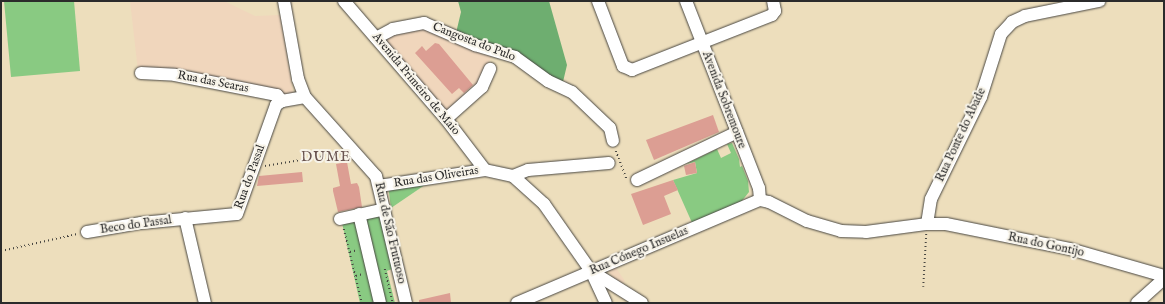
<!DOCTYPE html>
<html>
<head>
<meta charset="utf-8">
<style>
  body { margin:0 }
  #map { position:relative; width:1165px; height:304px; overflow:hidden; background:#eddebc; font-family:"IM FELL English",serif }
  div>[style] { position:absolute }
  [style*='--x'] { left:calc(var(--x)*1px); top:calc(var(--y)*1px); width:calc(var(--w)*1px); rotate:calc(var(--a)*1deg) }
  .built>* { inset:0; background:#f0d6bc }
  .green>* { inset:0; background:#89ca82 }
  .forest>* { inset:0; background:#6eae70 }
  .building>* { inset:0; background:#dc9e93 }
  .path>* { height:1.5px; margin-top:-0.75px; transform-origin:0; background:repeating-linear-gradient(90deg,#484641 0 1px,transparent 0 4px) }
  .roads { filter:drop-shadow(0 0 1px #484641) drop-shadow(0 0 1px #484641) }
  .minor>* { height:12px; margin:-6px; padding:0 6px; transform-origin:6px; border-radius:6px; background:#fff }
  span { translate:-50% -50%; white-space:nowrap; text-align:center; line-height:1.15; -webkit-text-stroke:4px #f7f3e8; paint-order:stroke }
  .street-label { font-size:12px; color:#2b2b2b }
  .quarter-label { font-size:14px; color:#69534f; letter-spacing:1px }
  .frame { position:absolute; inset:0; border:2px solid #2b2b2b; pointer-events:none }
</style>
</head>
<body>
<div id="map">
  <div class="built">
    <i style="clip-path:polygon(130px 1px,224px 1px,255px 16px,280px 15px,293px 92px,290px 95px,231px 82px,138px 71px)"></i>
    <i style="clip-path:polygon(424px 25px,493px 53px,478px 85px,447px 113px,387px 46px,388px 36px)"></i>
    <i style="clip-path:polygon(614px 265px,625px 281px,621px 284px,612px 277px,607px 268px)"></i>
  </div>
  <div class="green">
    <i style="clip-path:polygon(4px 1px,74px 1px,80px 71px,11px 77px)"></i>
    <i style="clip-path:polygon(732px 143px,739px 159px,740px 167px,742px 166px,748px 181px,749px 192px,741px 202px,693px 225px,673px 180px,697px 173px,695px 162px,686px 164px,717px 149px,721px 158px,731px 153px,727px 144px)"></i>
    <i style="clip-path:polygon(438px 176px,391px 208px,388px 185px)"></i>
    <i style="clip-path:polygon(380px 216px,392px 269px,387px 271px,395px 303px,360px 303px,342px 223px)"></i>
  </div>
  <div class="forest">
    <i style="clip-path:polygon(458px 1px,549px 1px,567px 65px,562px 86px,456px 33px,461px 12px)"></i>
  </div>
  <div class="building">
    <i style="clip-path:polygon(435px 43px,439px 44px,473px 85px,464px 93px,459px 88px,452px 94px,415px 53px,422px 46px,426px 51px)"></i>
    <i style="clip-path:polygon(713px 115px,719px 132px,654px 160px,646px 140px)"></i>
    <i style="clip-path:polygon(347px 162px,351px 184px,357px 183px,359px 187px,362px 207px,338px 212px,333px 191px,333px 188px,340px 186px,336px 164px)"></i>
    <i style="clip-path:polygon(695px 162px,697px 173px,686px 175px,684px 166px)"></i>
    <i style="clip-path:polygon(302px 172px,303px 182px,257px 186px,259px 176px)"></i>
    <i style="clip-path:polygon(673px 180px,678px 190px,664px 196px,671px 214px,643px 225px,631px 194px)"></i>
    <i style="clip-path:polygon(450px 293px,451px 303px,419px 303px,419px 300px)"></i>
  </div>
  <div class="path">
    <i style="--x:616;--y:151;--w:30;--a:69"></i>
    <i style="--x:265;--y:166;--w:78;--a:-9.6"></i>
    <i style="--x:344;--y:229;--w:76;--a:76.3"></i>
    <i style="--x:1;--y:251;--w:78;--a:-12.6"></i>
    <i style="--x:350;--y:252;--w:8;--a:-14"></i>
    <i style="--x:385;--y:269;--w:35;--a:77"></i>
    <i style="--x:356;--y:276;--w:7;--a:-16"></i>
    <i style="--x:923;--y:287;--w:54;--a:-86.8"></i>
  </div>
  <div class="roads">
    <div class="minor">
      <i style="--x:284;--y:1;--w:79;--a:79.8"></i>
      <i style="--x:298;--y:79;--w:19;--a:69"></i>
      <i style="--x:305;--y:97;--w:106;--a:48.1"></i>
      <i style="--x:376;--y:176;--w:130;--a:76.7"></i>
      <i style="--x:344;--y:1;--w:156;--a:49.2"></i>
      <i style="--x:446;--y:119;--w:64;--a:52.6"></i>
      <i style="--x:598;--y:1;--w:70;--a:69"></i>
      <i style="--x:623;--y:66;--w:10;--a:24"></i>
      <i style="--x:632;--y:70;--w:150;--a:-21.4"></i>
      <i style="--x:772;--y:15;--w:5;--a:-53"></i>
      <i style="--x:775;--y:11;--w:10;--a:-101"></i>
      <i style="--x:686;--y:1;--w:201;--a:68.7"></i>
      <i style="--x:759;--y:188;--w:12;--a:85"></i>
      <i style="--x:376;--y:38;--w:19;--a:-28"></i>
      <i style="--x:393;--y:29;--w:32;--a:-11"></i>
      <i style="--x:424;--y:23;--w:56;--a:23.3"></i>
      <i style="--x:475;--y:45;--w:42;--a:16.7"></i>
      <i style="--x:515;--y:57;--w:41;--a:36"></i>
      <i style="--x:548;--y:81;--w:26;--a:25"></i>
      <i style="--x:572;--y:92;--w:52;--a:43.5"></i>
      <i style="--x:610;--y:128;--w:13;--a:77"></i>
      <i style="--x:141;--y:73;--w:34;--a:3"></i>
      <i style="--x:175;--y:75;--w:104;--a:11.1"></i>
      <i style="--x:277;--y:95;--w:8;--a:50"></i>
      <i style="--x:446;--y:119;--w:48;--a:-41.6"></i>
      <i style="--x:482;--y:87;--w:20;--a:-66"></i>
      <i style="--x:513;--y:176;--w:16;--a:-22"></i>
      <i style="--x:528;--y:170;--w:81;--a:-4.9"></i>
      <i style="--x:637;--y:180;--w:111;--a:-25.6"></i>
      <i style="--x:379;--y:186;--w:107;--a:-8.6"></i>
      <i style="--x:485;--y:170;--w:29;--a:12"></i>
      <i style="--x:513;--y:176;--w:42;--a:42.1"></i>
      <i style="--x:544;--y:204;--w:82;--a:55"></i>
      <i style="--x:591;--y:271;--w:60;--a:32.1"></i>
      <i style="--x:359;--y:214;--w:91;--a:76.7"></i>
      <i style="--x:185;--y:218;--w:87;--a:76.8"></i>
      <i style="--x:340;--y:219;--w:46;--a:-12.5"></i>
      <i style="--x:927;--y:224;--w:25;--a:-81"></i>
      <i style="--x:931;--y:199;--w:114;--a:-63.9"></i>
      <i style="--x:981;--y:97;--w:66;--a:-72.4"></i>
      <i style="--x:1001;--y:34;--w:16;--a:-47"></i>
      <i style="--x:1012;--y:22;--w:14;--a:-25"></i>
      <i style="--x:1025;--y:16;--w:76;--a:-11.5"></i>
      <i style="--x:87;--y:232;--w:55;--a:-9.5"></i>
      <i style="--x:141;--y:223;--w:96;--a:-5.4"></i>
      <i style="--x:237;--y:214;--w:116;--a:-70.3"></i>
      <i style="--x:276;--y:105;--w:7;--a:-34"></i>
      <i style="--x:282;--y:101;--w:23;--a:-10"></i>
      <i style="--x:591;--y:271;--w:35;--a:65"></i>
      <i style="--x:517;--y:303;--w:264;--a:-23"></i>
      <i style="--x:760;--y:200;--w:9;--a:13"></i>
      <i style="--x:769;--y:202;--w:42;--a:26.6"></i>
      <i style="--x:807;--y:221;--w:35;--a:16"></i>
      <i style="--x:841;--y:231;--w:25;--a:2"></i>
      <i style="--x:866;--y:232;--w:62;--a:-7.5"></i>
      <i style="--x:927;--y:224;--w:19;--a:0"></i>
      <i style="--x:946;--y:224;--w:126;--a:11.4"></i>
      <i style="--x:1070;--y:249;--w:98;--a:16"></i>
      <i style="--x:1137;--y:303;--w:36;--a:-42"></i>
    </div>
  </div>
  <div class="street-label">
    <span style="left:474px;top:42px;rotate:21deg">Cangosta do Pulo</span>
    <span style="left:213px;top:82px;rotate:11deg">Rua das Searas</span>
    <span style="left:416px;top:84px;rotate:50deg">Avenida Primeiro de Maio</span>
    <span style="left:724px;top:100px;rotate:69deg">Avenida Sobremoure</span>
    <span style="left:961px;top:135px;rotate:-65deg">Rua Ponte do Abade</span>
    <span style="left:250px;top:177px;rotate:-70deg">Rua do Passal</span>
    <span style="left:436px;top:177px;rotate:-9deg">Rua das Oliveiras</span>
    <span style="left:136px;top:225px;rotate:-8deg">Beco do Passal</span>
    <span style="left:390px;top:233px;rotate:77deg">Rua de São Frutuoso</span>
    <span style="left:1046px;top:245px;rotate:12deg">Rua do Gontijo</span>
    <span style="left:639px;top:251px;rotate:-23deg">Rua Cónego Insuelas</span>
  </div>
  <div class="quarter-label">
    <span style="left:326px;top:157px">DUME</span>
  </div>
  <div class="frame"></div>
</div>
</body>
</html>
